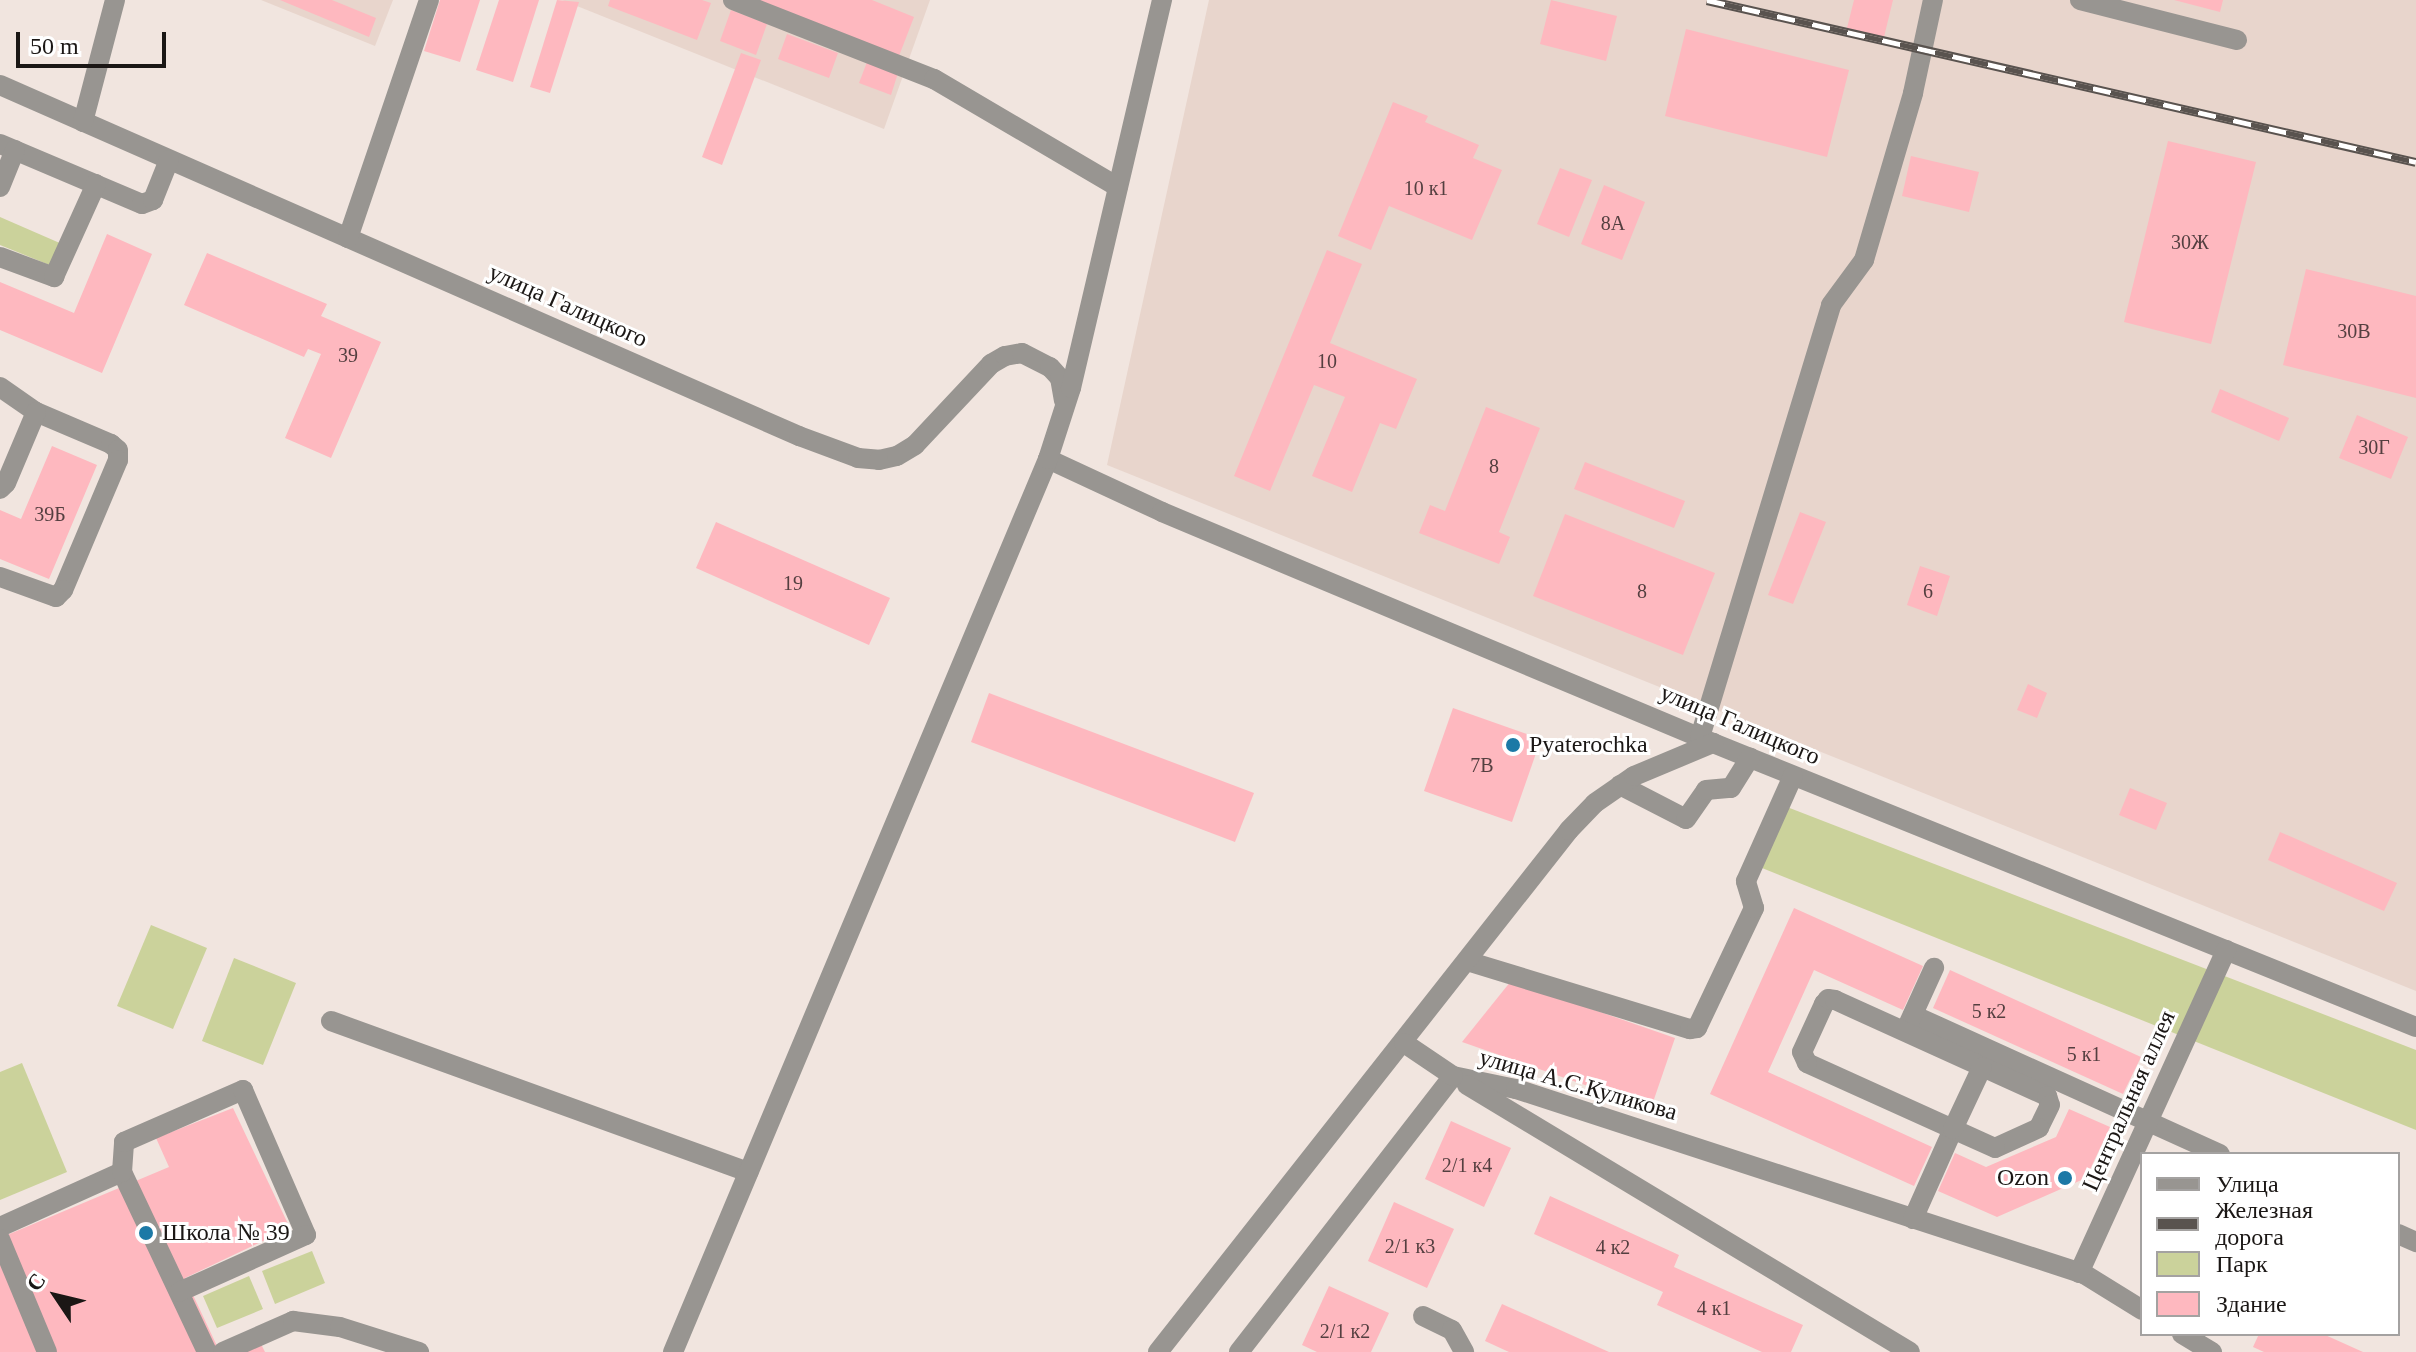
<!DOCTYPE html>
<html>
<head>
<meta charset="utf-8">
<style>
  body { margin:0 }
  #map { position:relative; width:2416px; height:1352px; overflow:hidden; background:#f1e5df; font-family:"Times New Roman",serif }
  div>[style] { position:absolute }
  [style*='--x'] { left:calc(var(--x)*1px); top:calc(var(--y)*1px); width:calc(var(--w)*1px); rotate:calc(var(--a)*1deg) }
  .built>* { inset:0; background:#e8d5cc }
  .green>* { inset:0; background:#cbd29b }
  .building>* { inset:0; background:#feb8bf }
  .minor>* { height:20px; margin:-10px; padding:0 10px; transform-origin:10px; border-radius:10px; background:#989591 }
  .rail>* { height:9px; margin-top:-4.5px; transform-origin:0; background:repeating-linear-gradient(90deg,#fff 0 18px,#59534f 0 36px); box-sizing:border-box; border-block:2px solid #59534f }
  .dots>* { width:22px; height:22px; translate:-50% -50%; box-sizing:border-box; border:4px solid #fff; border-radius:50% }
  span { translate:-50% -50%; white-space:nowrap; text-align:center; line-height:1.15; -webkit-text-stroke:6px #fff; paint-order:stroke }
  .number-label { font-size:20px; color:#543f40 }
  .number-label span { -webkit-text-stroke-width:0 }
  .street-label { font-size:24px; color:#1b1715 }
  .poi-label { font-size:24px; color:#1b1715 }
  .left { translate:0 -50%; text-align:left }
  .right { translate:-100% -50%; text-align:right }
  .legend { position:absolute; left:2140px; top:1152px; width:260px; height:184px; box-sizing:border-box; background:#fff; border:2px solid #a4a2a1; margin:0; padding:10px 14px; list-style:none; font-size:24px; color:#1b1715 }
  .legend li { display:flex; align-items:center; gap:16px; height:40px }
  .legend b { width:40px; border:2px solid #a4a2a1 }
  .north { position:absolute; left:16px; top:1256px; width:80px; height:80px; -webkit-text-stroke:6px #fff; paint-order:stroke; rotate:305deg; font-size:22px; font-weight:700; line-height:32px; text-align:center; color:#1b1715 }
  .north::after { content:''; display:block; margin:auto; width:28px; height:36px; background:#1b1715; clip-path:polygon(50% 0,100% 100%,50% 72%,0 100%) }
  .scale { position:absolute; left:16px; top:32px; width:150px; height:36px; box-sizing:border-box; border:4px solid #1b1715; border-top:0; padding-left:10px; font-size:24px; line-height:28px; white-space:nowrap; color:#1b1715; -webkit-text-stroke:6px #fff; paint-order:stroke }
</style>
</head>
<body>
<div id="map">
  <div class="built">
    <i style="clip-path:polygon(261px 0,393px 0,375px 46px)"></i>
    <i style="clip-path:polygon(562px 0,930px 0,884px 129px)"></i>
    <i style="clip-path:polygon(1209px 0,2416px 0,2416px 991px,1107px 465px)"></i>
  </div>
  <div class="green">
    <i style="clip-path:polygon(0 217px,62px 244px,52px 266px,0 245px)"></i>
    <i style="clip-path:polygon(1787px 807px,2416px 1050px,2416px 1130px,1762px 868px)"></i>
    <i style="clip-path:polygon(151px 925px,207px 948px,173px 1029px,117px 1006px)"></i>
    <i style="clip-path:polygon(234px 958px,296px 983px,263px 1065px,202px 1041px)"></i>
    <i style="clip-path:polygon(22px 1063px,67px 1172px,0 1200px,0 1072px)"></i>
    <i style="clip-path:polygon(312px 1251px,325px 1283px,275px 1304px,262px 1271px)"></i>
    <i style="clip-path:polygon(249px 1276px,263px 1309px,217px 1328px,203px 1296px)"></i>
  </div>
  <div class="building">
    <i style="clip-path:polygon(280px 0,332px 0,376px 18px,369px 37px)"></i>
    <i style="clip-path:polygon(440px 0,480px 0,460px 62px,424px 51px)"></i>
    <i style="clip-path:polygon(499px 0,539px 0,513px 82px,476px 70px)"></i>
    <i style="clip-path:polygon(557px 0,579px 2px,550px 93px,530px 87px)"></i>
    <i style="clip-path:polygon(610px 0,702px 0,711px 3px,697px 40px,608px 6px)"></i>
    <i style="clip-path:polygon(758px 0,872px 0,914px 17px,899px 56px)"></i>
    <i style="clip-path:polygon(1551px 0,1617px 16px,1606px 61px,1540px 44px)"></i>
    <i style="clip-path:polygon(1854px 0,1893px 0,1884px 37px,1847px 28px)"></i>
    <i style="clip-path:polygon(2174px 0,2223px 0,2220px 12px)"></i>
    <i style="clip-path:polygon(731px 10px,767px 24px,756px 55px,720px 41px)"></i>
    <i style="clip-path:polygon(1686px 29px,1849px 70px,1827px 157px,1665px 116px)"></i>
    <i style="clip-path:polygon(787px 34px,838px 53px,829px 78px,778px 59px)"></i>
    <i style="clip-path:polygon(741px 53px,761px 60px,722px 165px,702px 157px)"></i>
    <i style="clip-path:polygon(867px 62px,898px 73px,891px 95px,859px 83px)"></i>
    <i style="clip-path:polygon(1393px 102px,1428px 116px,1425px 122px,1479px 145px,1473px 158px,1502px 170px,1472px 240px,1389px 206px,1371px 250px,1338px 236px)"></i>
    <i style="clip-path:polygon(2168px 141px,2256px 162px,2211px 344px,2124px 322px)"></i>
    <i style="clip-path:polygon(1911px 156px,1979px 172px,1969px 212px,1902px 196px)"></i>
    <i style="clip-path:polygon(1560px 168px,1592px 180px,1569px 237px,1537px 224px)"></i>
    <i style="clip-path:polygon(1604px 185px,1645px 202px,1622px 260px,1581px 244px)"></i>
    <i style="clip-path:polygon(107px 234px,152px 254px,102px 373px,0 330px,0 282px,74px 313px)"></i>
    <i style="clip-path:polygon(1327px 250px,1362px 264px,1330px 343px,1417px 379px,1396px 429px,1380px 423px,1352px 492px,1312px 476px,1345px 397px,1314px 385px,1270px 491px,1234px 476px)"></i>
    <i style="clip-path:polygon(207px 253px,327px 304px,321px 316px,381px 342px,331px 458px,285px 438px,321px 354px,308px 349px,304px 357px,184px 305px)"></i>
    <i style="clip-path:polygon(2306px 269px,2416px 296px,2416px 398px,2283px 365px)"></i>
    <i style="clip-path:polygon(2220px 389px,2289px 418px,2279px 441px,2211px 412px)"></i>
    <i style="clip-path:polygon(1486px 407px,1540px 428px,1499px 532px,1510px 537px,1499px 564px,1419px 533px,1430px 505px,1445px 511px)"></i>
    <i style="clip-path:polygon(2357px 415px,2408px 437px,2391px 479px,2339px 458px)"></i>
    <i style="clip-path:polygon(52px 446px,97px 465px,49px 579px,0 559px,0 510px,21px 519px)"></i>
    <i style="clip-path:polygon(1585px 462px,1685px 501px,1674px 528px,1574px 489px)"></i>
    <i style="clip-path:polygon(1800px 512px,1826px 522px,1793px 604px,1768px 595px)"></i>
    <i style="clip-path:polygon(1565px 514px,1715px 573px,1683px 655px,1533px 596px)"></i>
    <i style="clip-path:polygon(716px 522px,890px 598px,869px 645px,696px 568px)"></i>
    <i style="clip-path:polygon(1920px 566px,1950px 576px,1937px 616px,1907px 605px)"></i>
    <i style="clip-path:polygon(2028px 684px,2047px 693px,2037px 718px,2017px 710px)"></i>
    <i style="clip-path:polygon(989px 693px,1254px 793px,1235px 842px,971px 742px)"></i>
    <i style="clip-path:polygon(1453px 708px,1541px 739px,1512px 822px,1424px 791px)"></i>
    <i style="clip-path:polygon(2130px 788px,2167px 803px,2156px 830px,2119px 815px)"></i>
    <i style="clip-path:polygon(2280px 832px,2397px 883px,2384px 911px,2268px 860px)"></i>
    <i style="clip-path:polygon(1794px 908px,1923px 966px,1903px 1010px,1814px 970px,1768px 1072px,1932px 1147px,1914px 1186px,1710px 1094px)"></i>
    <i style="clip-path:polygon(1950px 970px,2141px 1057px,2123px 1094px,1933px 1008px)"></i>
    <i style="clip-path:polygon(1511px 981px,1675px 1038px,1651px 1108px,1462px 1042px)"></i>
    <i style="clip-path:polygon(233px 1108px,290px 1228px,185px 1278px,217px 1346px,254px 1330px,265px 1352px,0 1352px,0 1238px,169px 1167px,156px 1138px)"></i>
    <i style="clip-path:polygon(2069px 1109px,2110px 1127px,2086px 1178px,1997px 1217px,1938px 1191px,1955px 1153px,1986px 1167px,2056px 1137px)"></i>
    <i style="clip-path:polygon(1451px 1121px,1511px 1148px,1484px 1207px,1425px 1179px)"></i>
    <i style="clip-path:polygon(1550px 1196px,1679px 1255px,1674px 1267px,1803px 1325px,1791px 1352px,1762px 1352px,1657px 1305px,1663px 1292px,1534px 1234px)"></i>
    <i style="clip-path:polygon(1394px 1202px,1454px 1229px,1427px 1288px,1368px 1261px)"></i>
    <i style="clip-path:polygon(1329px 1286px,1389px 1313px,1371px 1352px,1317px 1352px,1302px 1345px)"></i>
    <i style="clip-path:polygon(1502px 1304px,1609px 1352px,1509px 1352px,1485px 1341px)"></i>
    <i style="clip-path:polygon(2259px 1334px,2323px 1334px,2363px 1352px,2264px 1352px,2253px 1347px)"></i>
  </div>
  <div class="minor">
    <i style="--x:733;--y:0;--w:216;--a:21.5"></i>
    <i style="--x:934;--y:79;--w:213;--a:30.4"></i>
    <i style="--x:2080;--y:0;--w:162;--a:14.3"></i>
    <i style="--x:0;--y:85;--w:873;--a:23.72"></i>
    <i style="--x:799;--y:436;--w:63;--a:20.4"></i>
    <i style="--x:858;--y:458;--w:21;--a:5"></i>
    <i style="--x:879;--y:460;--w:18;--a:-13"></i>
    <i style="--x:897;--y:456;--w:21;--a:-31"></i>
    <i style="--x:915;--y:445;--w:111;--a:-46.8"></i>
    <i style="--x:991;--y:364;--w:16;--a:-30"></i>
    <i style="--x:1005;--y:356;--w:17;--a:-10"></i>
    <i style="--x:1022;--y:353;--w:31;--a:27"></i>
    <i style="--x:1050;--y:367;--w:15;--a:48"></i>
    <i style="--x:1060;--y:378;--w:23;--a:80"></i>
    <i style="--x:83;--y:122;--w:126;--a:-75.3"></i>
    <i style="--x:0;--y:144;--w:154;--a:22.9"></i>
    <i style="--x:142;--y:204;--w:12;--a:-20"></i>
    <i style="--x:153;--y:200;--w:43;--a:-68.2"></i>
    <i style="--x:0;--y:187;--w:40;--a:-68"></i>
    <i style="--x:348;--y:238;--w:251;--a:-71.2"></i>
    <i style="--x:0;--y:257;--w:58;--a:20.3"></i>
    <i style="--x:54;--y:277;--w:102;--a:-65.7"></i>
    <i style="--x:0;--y:387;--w:44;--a:34.8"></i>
    <i style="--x:36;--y:412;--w:82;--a:23.1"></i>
    <i style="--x:111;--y:444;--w:9;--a:41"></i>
    <i style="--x:118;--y:450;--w:10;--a:90"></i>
    <i style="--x:118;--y:460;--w:141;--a:112.9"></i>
    <i style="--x:63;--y:590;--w:10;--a:135"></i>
    <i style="--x:56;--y:597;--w:59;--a:-160.3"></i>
    <i style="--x:1048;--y:459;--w:126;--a:24.9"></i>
    <i style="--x:1162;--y:512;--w:597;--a:22.75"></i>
    <i style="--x:1713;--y:743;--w:758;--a:22"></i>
    <i style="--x:0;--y:489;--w:8;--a:-45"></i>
    <i style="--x:6;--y:483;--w:77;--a:-67.1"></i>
    <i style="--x:1700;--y:737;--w:451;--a:-73.1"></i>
    <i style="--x:1831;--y:305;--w:56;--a:-53.7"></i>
    <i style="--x:1864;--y:260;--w:174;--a:-73.6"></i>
    <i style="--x:1913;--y:93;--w:95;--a:-77.9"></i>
    <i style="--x:1620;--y:785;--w:74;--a:27.3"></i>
    <i style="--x:1686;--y:819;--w:35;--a:-55"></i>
    <i style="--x:1706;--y:790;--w:25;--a:-5"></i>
    <i style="--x:1731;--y:788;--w:36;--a:-58"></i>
    <i style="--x:1467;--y:961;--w:233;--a:17"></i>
    <i style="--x:1690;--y:1029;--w:7;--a:-8"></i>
    <i style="--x:1697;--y:1028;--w:133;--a:-64.6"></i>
    <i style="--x:1754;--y:908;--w:28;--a:-107"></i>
    <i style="--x:1746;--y:881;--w:115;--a:-65.9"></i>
    <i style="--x:1913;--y:1015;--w:337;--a:24.4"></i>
    <i style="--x:331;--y:1021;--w:444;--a:19.9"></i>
    <i style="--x:1908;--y:1025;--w:63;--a:-65.5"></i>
    <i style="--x:1453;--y:1076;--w:64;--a:11.7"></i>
    <i style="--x:1516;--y:1089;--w:597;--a:18.04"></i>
    <i style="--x:2084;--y:1274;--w:68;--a:31.8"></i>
    <i style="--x:1467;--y:1085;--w:517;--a:31.08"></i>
    <i style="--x:122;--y:1172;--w:199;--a:64.7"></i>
    <i style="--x:1913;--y:1219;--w:98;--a:-66"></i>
    <i style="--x:1953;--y:1129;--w:160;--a:-155.7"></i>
    <i style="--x:1807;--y:1063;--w:12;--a:-114"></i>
    <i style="--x:1802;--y:1052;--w:53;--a:-65.4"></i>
    <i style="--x:1824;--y:1004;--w:6;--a:-51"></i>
    <i style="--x:1828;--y:999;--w:7;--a:8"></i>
    <i style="--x:1835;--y:1000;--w:233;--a:24.4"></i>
    <i style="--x:2047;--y:1096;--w:9;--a:72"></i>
    <i style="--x:2050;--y:1105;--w:25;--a:116"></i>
    <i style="--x:2039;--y:1128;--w:48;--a:155.6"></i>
    <i style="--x:1995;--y:1148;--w:46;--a:-155.7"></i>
    <i style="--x:1953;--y:1129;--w:68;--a:-64.9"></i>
    <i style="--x:0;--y:1227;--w:134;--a:-24.3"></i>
    <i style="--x:122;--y:1172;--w:30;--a:-86"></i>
    <i style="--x:124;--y:1142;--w:130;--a:-23.6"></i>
    <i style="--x:243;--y:1090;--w:158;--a:66.5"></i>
    <i style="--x:306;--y:1235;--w:139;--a:155.8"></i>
    <i style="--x:2398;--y:1234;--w:20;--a:24"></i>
    <i style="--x:0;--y:1239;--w:122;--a:67.4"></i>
    <i style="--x:2079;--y:1273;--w:355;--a:-65.5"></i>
    <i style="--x:1423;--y:1316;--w:32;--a:26"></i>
    <i style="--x:1452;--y:1330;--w:25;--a:61"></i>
    <i style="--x:2182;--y:1334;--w:35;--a:31"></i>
    <i style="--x:223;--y:1352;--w:77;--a:-23.9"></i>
    <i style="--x:293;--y:1321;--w:47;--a:7.3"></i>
    <i style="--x:340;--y:1327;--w:83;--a:17.6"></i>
    <i style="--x:673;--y:1352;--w:969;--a:-67.22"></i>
    <i style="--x:1048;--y:459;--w:75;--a:-72.1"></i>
    <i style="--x:1071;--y:388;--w:399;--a:-76.8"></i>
    <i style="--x:1158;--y:1352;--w:664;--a:-51.78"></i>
    <i style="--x:1569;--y:830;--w:37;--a:-46"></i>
    <i style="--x:1595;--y:803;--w:47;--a:-34.7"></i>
    <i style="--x:1634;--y:776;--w:86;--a:-22.7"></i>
    <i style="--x:1239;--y:1352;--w:349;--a:-52.2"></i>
    <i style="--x:1453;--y:1076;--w:59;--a:-146"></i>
  </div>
  <div class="rail">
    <i style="--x:1707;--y:0;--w:727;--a:12.87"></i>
  </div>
  <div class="dots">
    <i style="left:1513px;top:745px;background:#1c79a6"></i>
    <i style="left:2065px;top:1178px;background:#1c79a6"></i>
    <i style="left:146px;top:1233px;background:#1c79a6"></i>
  </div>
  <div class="number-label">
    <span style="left:1426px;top:188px">10 к1</span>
    <span style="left:1613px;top:223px">8А</span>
    <span style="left:2190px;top:242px">30Ж</span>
    <span style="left:2354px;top:331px">30В</span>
    <span style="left:348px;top:355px">39</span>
    <span style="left:1327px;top:361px">10</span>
    <span style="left:2374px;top:447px">30Г</span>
    <span style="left:1494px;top:466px">8</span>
    <span style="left:50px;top:514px">39Б</span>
    <span style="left:793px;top:583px">19</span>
    <span style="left:1642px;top:591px">8</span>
    <span style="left:1928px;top:591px">6</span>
    <span style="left:1482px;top:765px">7В</span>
    <span style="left:1989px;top:1011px">5 к2</span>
    <span style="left:2084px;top:1054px">5 к1</span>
    <span style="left:1467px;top:1165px">2/1 к4</span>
    <span style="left:1410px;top:1246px">2/1 к3</span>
    <span style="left:1613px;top:1247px">4 к2</span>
    <span style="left:1714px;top:1308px">4 к1</span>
    <span style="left:1345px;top:1331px">2/1 к2</span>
  </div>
  <div class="street-label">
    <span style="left:568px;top:306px;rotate:24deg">улица Галицкого</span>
    <span style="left:1740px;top:725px;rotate:23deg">улица Галицкого</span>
    <span style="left:1578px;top:1085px;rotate:16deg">улица А.С.Куликова</span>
    <span style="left:2129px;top:1101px;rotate:-66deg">Центральная аллея</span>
  </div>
  <div class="poi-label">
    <span class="left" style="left:1529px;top:745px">Pyaterochka</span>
    <span class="right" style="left:2049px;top:1178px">Ozon</span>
    <span class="left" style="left:162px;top:1233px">Школа № 39</span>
  </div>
  <ul class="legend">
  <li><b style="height:10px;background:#989591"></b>Улица</li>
  <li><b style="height:10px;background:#59534f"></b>Железная дорога</li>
  <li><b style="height:22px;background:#cbd29b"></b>Парк</li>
  <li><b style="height:22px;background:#feb8bf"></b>Здание</li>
  </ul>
  <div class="north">С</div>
  <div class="scale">50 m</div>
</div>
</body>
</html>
